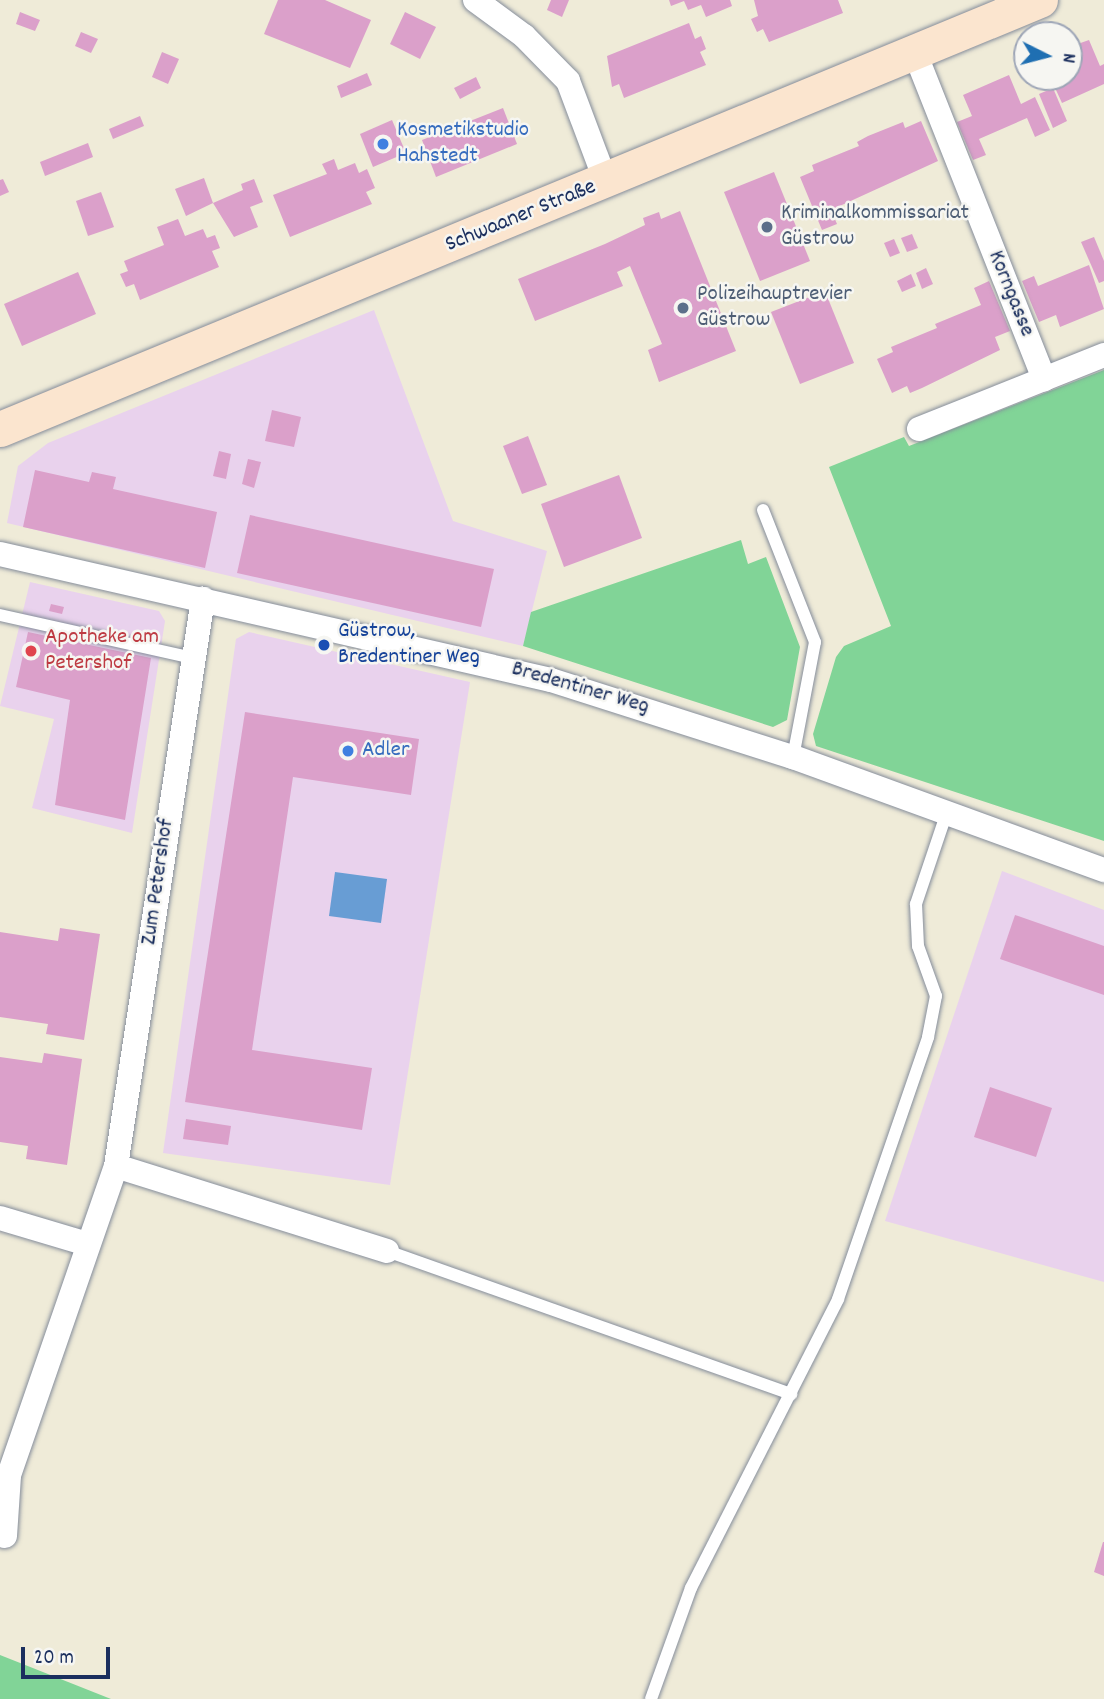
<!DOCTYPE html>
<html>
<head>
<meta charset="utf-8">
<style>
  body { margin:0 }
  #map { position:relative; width:1104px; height:1699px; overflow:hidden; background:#efebd8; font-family:Dekko,sans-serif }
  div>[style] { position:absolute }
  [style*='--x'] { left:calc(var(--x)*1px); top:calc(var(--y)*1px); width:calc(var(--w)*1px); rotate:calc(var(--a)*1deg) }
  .built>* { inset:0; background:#e9d2ed }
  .green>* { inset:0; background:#81d497 }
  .water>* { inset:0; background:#689dd4 }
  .building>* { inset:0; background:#dba0ca }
  .roads { filter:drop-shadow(0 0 2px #858d9b) drop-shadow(0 0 2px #858d9b) }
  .service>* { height:12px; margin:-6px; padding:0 6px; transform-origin:6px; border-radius:6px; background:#fff }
  .minor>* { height:24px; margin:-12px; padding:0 12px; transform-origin:12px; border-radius:12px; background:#fff }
  .secondary>* { height:35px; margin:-17.5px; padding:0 17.5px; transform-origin:17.5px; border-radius:17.5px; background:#fbe5cf }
  .dots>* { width:19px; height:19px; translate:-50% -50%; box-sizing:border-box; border:4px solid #f6f6f2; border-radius:50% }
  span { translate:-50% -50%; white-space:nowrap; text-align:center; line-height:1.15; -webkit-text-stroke:5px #f6f6f2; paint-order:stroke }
  .shop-label { font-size:23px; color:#366cbe }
  .left { translate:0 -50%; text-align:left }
  .service-label { font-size:23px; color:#4e5e75 }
  .street-label { font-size:23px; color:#1b2f5e }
  .transit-label { font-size:23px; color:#164399 }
  .health-label { font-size:23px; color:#be3a42 }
  .north { position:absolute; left:1013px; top:21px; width:70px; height:70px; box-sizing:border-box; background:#f6f6f2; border:2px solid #9ea6b7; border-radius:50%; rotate:96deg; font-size:19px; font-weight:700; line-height:28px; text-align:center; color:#1b2f5e }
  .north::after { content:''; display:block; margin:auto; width:24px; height:32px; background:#1f6fb2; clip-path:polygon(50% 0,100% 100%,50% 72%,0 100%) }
  .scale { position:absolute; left:21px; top:1647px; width:89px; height:32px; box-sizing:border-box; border:4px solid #1b2f5e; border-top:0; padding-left:9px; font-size:21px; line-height:24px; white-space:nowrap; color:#1b2f5e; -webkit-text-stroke:5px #f6f6f2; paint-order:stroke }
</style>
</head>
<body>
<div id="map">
  <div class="built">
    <i style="clip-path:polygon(374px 310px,453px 521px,547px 551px,523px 646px,7px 523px,18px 466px,48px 443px)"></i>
    <i style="clip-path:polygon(30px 582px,159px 611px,165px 621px,132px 833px,32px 808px,54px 719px,0 706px)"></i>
    <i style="clip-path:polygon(249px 632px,470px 682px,390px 1185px,163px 1153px,236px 639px)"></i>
    <i style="clip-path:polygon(1002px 871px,1104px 910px,1104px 1282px,885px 1221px)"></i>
  </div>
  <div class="green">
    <i style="clip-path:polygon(1104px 370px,1104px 841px,816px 746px,813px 734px,836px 657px,844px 646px,891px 626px,829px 467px,904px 437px,909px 446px)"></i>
    <i style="clip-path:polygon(741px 540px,748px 564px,766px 557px,800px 647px,787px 720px,773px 727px,523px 646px,531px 612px)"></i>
    <i style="clip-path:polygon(0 1655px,111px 1699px,0 1699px)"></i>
  </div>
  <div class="water">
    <i style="clip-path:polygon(335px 872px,387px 879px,381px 923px,329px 916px)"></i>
  </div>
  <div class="building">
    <i style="clip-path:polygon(278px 0,325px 0,371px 20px,350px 68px,264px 34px)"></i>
    <i style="clip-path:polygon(551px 0,569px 0,562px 17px,547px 10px)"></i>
    <i style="clip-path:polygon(669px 0,730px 0,732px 6px,706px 17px,701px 5px,688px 10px,684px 1px,671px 6px)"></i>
    <i style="clip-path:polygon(838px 0,843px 13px,769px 42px,763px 29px,757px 32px,751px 19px,758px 16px,754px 0)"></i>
    <i style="clip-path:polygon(20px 12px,40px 20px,35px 31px,16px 24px)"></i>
    <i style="clip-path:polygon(405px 12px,436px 27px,420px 59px,390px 44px)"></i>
    <i style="clip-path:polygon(689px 23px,695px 39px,701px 36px,706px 49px,700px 52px,706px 65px,624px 98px,619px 84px,612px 87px,607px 56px)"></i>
    <i style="clip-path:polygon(81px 32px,98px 39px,91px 53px,75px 46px)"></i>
    <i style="clip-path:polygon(1089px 40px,1100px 66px,1104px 64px,1104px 84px,1062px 103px,1050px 77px,1069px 77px,1069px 47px)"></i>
    <i style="clip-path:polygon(162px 52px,179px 59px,168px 84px,152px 77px)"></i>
    <i style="clip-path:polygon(367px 73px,372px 85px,341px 98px,337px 86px)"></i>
    <i style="clip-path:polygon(1009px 75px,1021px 104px,1035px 97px,1050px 130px,1035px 137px,1027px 118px,979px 139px,986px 155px,973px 160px,957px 122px,972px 116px,963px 95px)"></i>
    <i style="clip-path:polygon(476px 77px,481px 88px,460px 99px,454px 88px)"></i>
    <i style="clip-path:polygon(1053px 88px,1067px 121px,1053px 128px,1039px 94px)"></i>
    <i style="clip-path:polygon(503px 108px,517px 144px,436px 177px,422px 140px)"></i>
    <i style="clip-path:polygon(140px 116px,144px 126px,113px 139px,109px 129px)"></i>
    <i style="clip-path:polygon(392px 120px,406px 153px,373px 167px,360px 134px)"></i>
    <i style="clip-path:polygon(921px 121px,938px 161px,831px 210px,837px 224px,822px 230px,800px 177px,814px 171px,812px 165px,859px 146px,857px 142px,868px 136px,903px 122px,905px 128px)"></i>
    <i style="clip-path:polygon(88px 143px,93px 157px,45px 176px,40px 162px)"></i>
    <i style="clip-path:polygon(334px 159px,338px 170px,355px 163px,359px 173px,367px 169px,375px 188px,366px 192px,372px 204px,290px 237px,273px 195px,327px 174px,322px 164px)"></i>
    <i style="clip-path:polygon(774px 172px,810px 261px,760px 281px,724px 192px)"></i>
    <i style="clip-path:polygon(204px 178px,213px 203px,243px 190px,241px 184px,254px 179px,263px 202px,250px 207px,258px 227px,234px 237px,213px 203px,186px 216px,175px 189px)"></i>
    <i style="clip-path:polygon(3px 179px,9px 192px,0 196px,0 180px)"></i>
    <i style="clip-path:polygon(101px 192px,114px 227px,88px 236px,76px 201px)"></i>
    <i style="clip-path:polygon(680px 211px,736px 351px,659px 382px,648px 350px,662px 344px,630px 266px,617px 272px,623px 286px,535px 321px,518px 279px,605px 244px,645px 225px,643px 218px,659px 212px,661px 219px)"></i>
    <i style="clip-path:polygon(178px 219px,185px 236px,203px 229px,207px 238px,215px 235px,220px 248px,212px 251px,219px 267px,140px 300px,134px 284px,126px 287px,120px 274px,128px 271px,124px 261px,164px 245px,157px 227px)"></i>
    <i style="clip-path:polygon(912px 234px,918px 248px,907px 252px,901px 238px)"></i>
    <i style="clip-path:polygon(1094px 237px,1104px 261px,1104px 281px,1099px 283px,1081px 242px)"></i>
    <i style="clip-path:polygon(894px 239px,900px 253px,890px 257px,884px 243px)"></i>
    <i style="clip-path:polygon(1089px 265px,1104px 309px,1060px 327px,1056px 315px,1039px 322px,1022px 281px,1034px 276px,1038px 286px)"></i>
    <i style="clip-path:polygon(926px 268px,933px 284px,922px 289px,916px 273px)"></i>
    <i style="clip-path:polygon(78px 272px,96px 314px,22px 346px,4px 304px)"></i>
    <i style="clip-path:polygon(911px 274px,916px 286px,902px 292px,897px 281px)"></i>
    <i style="clip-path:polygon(989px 281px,1010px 331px,995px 337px,1000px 350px,922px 388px,910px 393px,907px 386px,892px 393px,877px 359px,893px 352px,891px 347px,937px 328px,935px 324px,981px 305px,974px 288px)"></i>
    <i style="clip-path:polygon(825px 291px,854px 363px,800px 384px,771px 312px)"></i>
    <i style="clip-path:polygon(272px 410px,301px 417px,294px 447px,265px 441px)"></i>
    <i style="clip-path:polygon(528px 436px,547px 485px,522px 494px,503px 446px)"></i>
    <i style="clip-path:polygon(219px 451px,231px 454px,226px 479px,213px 476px)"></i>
    <i style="clip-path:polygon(248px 459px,261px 462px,254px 488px,242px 484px)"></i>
    <i style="clip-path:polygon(35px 470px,89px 482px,92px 472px,116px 477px,113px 489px,217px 512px,205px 568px,23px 527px)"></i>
    <i style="clip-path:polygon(619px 475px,642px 538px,564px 567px,541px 504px)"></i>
    <i style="clip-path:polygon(250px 515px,494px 569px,481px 627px,237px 573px)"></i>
    <i style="clip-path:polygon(51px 604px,64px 607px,62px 614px,49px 611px)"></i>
    <i style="clip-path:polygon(28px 632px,151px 658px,125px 820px,55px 805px,70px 700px,16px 687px)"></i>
    <i style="clip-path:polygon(245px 712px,419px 739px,411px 795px,293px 777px,252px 1050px,372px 1068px,362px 1130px,185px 1102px)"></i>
    <i style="clip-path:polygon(1015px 915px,1104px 946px,1104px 995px,1000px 959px)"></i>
    <i style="clip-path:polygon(60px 928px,100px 934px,84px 1040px,46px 1034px,48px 1024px,0 1017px,0 932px,58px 941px)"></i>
    <i style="clip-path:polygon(44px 1053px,82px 1059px,67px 1165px,26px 1159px,28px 1146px,0 1142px,0 1057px,42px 1063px)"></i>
    <i style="clip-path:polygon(990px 1087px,1052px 1108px,1036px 1157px,974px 1137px)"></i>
    <i style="clip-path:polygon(186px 1119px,231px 1126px,228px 1145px,183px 1139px)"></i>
    <i style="clip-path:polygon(1103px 1542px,1104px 1542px,1104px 1576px,1094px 1572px)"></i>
  </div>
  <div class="roads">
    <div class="service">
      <i style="--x:763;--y:510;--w:142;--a:68.5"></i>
      <i style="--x:815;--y:642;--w:117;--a:100.8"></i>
      <i style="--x:0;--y:615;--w:197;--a:12.6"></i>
      <i style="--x:387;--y:1251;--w:429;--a:19.5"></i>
      <i style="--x:651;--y:1699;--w:118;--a:-70.2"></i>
      <i style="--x:691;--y:1588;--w:324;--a:-63"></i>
      <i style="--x:838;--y:1299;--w:277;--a:-71"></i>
      <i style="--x:928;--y:1037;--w:42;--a:-79"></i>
      <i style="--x:936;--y:996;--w:53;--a:-109.8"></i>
      <i style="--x:918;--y:946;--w:42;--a:-92.7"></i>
      <i style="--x:916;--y:904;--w:97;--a:-71.4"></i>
    </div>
    <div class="minor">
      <i style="--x:475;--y:0;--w:61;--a:36.3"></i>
      <i style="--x:524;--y:36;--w:63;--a:45.6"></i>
      <i style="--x:568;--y:81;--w:108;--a:69.4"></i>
      <i style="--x:915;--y:53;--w:351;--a:68.4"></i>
      <i style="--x:919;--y:429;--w:199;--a:-21.8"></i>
      <i style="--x:0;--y:554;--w:565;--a:12.88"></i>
      <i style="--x:551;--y:680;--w:254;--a:17.7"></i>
      <i style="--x:793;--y:757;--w:331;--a:20"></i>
      <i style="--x:116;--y:1166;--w:284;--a:17.4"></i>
      <i style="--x:0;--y:1218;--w:91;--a:16.6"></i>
      <i style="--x:5;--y:1536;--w:61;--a:-86.2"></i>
      <i style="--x:9;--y:1475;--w:327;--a:-70.9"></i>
      <i style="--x:116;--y:1166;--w:574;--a:-81.28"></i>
    </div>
    <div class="secondary">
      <i style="--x:0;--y:429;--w:1125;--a:-22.42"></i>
    </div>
  </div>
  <div class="dots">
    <i style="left:383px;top:144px;background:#3f7fe0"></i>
    <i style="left:767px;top:227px;background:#5c6f8a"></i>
    <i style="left:683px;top:308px;background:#5c6f8a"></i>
    <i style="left:324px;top:645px;background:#1a4fb4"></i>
    <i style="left:31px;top:651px;background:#e0444e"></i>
    <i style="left:348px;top:751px;background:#3f7fe0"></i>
  </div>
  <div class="shop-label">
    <span class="left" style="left:397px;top:144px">Kosmetikstudio<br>Hahstedt</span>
    <span class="left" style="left:362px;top:751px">Adler</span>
  </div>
  <div class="service-label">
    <span class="left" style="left:781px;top:227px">Kriminalkommissariat<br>Güstrow</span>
    <span class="left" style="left:697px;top:308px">Polizeihauptrevier<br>Güstrow</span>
  </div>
  <div class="street-label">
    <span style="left:521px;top:217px;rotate:-22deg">Schwaaner Straße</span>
    <span style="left:1010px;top:294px;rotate:68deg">Korngasse</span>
    <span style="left:580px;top:689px;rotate:16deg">Bredentiner Weg</span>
    <span style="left:159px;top:882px;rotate:-82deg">Zum Petershof</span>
  </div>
  <div class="transit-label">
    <span class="left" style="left:338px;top:645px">Güstrow,<br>Bredentiner Weg</span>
  </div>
  <div class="health-label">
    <span class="left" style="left:45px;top:651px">Apotheke am<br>Petershof</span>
  </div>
  <div class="north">N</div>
  <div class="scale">20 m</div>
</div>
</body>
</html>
